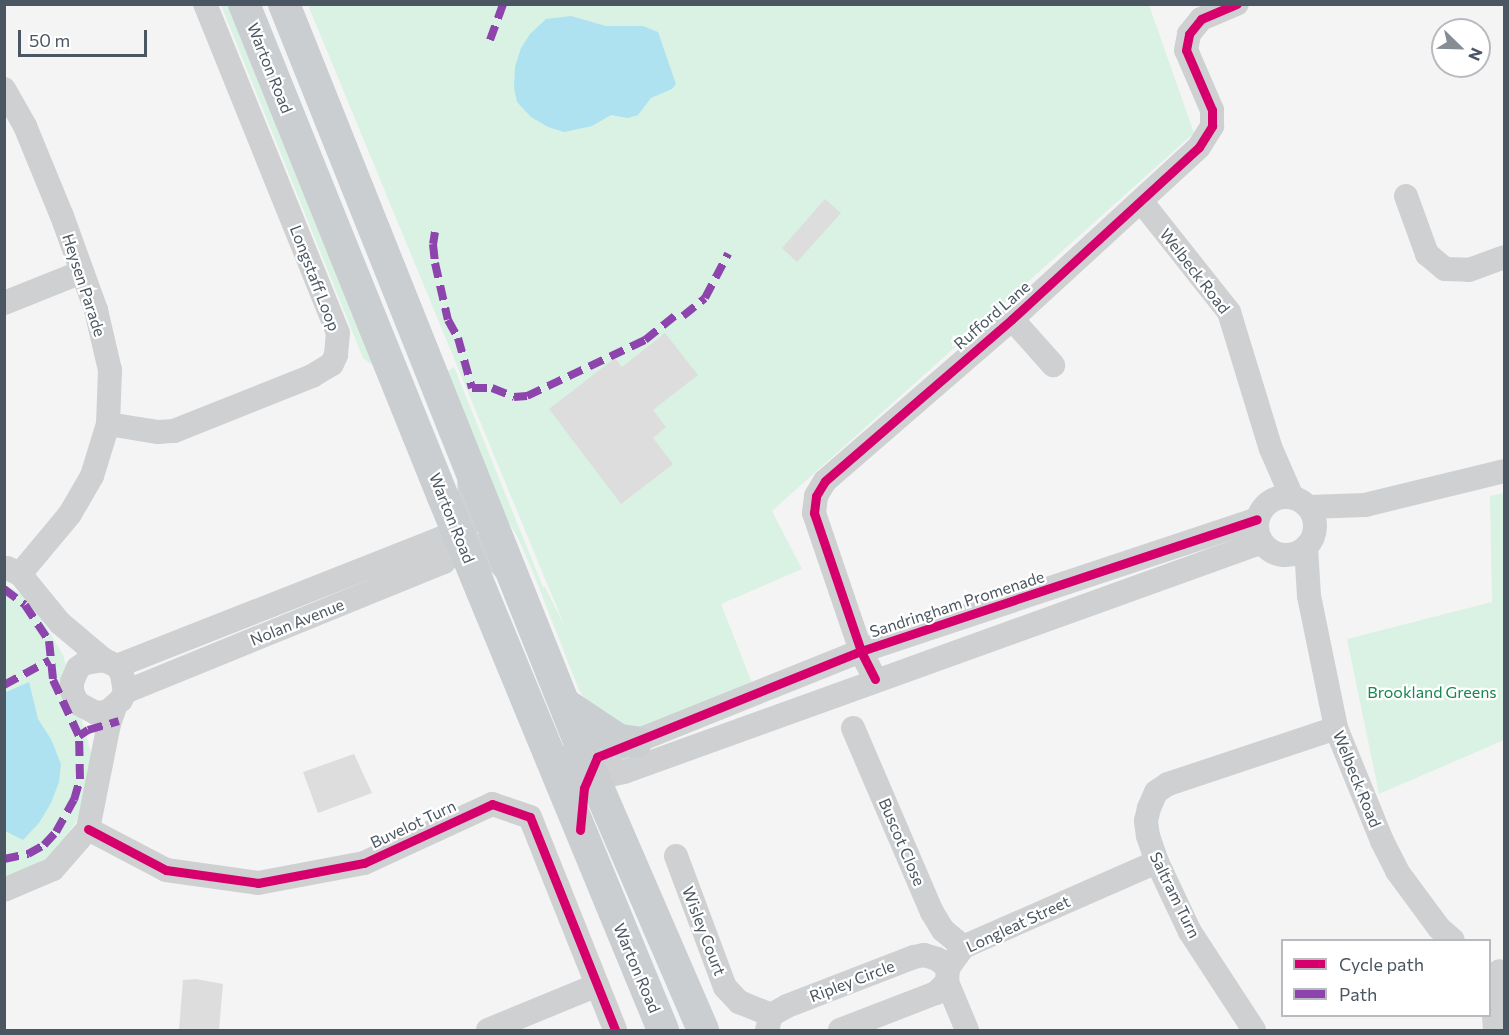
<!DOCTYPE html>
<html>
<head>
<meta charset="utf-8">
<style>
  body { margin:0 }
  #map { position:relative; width:1509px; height:1035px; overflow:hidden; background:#f4f4f4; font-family:Commissioner,sans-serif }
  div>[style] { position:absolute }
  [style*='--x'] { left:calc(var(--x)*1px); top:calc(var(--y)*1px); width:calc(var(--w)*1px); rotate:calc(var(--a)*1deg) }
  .green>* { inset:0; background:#d9f2e3 }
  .water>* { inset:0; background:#aee2f0 }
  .building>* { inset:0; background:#ddddde }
  .minor>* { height:24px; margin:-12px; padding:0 12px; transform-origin:12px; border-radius:12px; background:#ced0d2 }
  .minor>.ring { margin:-12px; padding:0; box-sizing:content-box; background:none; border:24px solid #ced0d2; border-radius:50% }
  .major>* { height:32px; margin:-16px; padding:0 16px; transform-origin:16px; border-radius:16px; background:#caced1 }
  .quiet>* { height:8px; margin-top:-4px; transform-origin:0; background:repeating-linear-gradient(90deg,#8e44ad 0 15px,transparent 0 23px) }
  .cycleway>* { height:9px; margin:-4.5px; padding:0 4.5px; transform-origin:4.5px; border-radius:4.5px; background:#d6006c }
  span { translate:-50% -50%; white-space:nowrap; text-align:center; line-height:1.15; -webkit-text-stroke:4.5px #fff; paint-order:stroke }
  .street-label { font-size:16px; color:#4a5661 }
  .park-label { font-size:16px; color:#17864f }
  .frame { position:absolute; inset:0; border:6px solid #4a5661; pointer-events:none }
  .legend { position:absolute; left:1281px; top:939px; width:210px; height:78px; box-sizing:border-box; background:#fff; border:2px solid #b7bbc0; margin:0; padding:8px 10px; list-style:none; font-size:18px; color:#4a5661 }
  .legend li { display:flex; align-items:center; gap:12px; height:30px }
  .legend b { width:30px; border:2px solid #b7bbc0 }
  .north { position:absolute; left:1431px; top:18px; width:60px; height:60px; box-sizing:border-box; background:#fff; border:2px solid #b7bbc0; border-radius:50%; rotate:113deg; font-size:16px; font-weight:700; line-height:24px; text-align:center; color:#4a5661 }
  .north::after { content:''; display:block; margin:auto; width:21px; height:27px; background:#868d94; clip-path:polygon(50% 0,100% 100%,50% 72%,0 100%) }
  .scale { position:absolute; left:18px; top:30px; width:129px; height:27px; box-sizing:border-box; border:3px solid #4a5661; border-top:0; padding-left:8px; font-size:18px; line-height:21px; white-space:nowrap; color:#4a5661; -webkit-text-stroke:4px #fff; paint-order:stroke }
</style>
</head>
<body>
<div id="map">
  <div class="green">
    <i style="clip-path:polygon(221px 5px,236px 5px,379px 370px,363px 358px)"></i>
    <i style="clip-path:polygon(308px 5px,1149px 5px,1194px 133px,772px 511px,802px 569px,721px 604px,754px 688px,631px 732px,587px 703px,579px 690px,532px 570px,518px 538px,494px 497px,445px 373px,454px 367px,543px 587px,545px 587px,565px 627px)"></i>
    <i style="clip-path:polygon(1504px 493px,1504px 740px,1379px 794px,1347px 639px,1492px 602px,1490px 496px)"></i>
    <i style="clip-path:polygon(5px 585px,29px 597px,63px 655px,94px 763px,85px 809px,53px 855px,5px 878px)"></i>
  </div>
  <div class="water">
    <i style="clip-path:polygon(571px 16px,606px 26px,643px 26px,658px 32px,676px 84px,672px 89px,651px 98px,638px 115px,628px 118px,611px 115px,592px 126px,564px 132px,548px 127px,531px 117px,517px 102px,514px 88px,515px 67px,521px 48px,530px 34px,546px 19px)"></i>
    <i style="clip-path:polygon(29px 682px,38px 719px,51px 739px,61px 764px,59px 782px,51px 803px,39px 823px,23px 840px,5px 831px,4px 693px)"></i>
  </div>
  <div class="building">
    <i style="clip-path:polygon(825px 199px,841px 213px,797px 262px,782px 248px)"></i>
    <i style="clip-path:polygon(665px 333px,698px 375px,653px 410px,666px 427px,653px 438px,673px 464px,621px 504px,549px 409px,615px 358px,622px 367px)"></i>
    <i style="clip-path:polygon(354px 754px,372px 793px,318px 813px,303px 772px)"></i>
    <i style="clip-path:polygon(196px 979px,223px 984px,219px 1030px,179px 1030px,183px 980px)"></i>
  </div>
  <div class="minor">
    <i style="--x:4;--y:89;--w:43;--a:60.4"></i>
    <i style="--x:25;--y:126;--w:97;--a:67.7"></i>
    <i style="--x:62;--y:216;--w:100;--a:70.1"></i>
    <i style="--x:96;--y:310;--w:62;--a:76.9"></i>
    <i style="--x:110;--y:370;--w:54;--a:92.1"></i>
    <i style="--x:108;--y:424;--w:54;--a:107.1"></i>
    <i style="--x:92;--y:476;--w:44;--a:120.1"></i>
    <i style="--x:70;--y:514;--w:78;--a:129.8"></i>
    <i style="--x:1406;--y:196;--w:62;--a:70.1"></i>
    <i style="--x:1427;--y:254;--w:23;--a:40"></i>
    <i style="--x:1445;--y:269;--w:24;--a:2"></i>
    <i style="--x:1469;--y:270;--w:37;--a:-20"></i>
    <i style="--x:1141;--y:201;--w:142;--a:51.6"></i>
    <i style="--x:1229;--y:312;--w:143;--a:73"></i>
    <i style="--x:1271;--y:449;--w:52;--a:66.4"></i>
    <i style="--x:4;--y:303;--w:84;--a:-21.7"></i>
    <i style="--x:1012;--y:319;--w:62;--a:48.3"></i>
    <i style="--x:108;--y:424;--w:51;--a:9.1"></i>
    <i style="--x:158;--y:432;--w:16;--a:-4"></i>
    <i style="--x:174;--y:431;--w:149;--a:-21.7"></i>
    <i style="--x:312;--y:376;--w:23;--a:-31"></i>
    <i style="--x:332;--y:364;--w:10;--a:-66"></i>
    <i style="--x:336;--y:355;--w:22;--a:-85"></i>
    <i style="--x:338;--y:333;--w:355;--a:-112"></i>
    <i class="ring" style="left:1257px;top:497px;width:34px;height:34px"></i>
    <i style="--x:1309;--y:507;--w:56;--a:-2"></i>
    <i style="--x:1365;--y:505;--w:143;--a:-13.7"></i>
    <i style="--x:1306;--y:547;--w:49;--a:86.5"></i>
    <i style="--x:1309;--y:596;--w:135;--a:78.4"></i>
    <i style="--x:1336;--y:728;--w:122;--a:67.8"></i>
    <i style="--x:1382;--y:841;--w:34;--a:63"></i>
    <i style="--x:1397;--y:871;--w:71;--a:53.6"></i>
    <i style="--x:1439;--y:928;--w:18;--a:41"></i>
    <i style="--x:7;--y:568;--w:14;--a:25"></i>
    <i style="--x:20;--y:574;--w:63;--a:50.8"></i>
    <i style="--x:60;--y:623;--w:57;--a:40.1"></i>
    <i style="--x:104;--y:660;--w:14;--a:25"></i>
    <i style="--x:117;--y:666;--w:9;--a:58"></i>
    <i style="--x:122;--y:674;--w:18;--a:81"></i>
    <i style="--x:125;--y:692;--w:9;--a:117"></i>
    <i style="--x:121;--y:700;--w:18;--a:139"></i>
    <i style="--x:107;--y:712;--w:11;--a:175"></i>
    <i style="--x:96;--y:713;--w:21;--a:-152"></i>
    <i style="--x:77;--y:703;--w:13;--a:-113"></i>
    <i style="--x:72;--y:691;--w:9;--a:-90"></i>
    <i style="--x:72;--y:682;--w:15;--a:-67"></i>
    <i style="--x:78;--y:668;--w:9;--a:-36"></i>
    <i style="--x:85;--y:663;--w:19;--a:-9"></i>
    <i style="--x:117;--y:666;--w:352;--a:-21.5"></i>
    <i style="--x:444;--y:537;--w:21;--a:8"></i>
    <i style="--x:465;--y:540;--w:30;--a:28"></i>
    <i style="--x:491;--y:554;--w:26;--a:47"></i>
    <i style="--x:875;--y:679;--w:31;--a:-117"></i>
    <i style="--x:861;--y:651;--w:146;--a:-108.8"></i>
    <i style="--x:814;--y:513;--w:17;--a:-83"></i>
    <i style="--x:816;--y:496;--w:17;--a:-59"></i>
    <i style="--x:825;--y:481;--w:247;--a:-40.9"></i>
    <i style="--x:1012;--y:319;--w:254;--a:-42.6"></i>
    <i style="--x:1199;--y:147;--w:25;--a:-58"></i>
    <i style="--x:1212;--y:126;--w:16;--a:-90"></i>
    <i style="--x:1212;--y:110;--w:65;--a:-113.4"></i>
    <i style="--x:1186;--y:50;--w:16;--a:-79"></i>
    <i style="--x:1189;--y:34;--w:19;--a:-51"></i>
    <i style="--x:1201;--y:19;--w:39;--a:-23"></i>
    <i style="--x:125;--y:692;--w:344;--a:-22.2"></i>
    <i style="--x:444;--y:562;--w:34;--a:-53"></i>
    <i style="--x:464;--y:535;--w:21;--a:-71"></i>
    <i style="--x:471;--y:515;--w:33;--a:-93"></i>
    <i style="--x:853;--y:728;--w:200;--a:66.8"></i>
    <i style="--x:932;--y:912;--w:21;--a:59"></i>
    <i style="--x:943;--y:930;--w:26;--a:40"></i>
    <i style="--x:546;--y:748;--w:29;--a:36"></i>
    <i style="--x:569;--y:765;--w:42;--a:13.7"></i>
    <i style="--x:610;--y:775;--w:14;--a:-12"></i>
    <i style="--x:624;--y:772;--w:678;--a:-19.82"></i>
    <i style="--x:587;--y:783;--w:28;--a:-69"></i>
    <i style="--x:597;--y:757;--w:284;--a:-21.9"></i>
    <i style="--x:861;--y:651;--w:417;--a:-18.4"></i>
    <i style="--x:88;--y:829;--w:88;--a:27.7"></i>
    <i style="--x:166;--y:870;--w:93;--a:8"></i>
    <i style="--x:258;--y:883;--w:108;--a:-10.7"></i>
    <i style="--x:364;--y:863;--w:141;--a:-24.7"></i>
    <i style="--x:492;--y:804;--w:40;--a:18.9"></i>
    <i style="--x:530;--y:817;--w:229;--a:68.2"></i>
    <i style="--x:676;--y:856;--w:140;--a:69.5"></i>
    <i style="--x:725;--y:987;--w:21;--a:47"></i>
    <i style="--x:739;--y:1002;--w:35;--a:22"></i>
    <i style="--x:4;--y:890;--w:53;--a:-23.2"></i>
    <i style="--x:53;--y:869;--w:53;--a:-48.8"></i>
    <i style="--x:88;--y:829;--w:107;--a:-78.7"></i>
    <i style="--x:109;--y:724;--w:18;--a:-71"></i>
    <i style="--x:488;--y:1030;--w:118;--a:-22.4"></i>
    <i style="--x:767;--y:1030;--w:16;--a:-75"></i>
    <i style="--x:771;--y:1015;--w:18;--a:-29"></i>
    <i style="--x:787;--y:1006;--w:136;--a:-21.1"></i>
    <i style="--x:914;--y:957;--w:10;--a:-11"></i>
    <i style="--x:924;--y:955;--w:14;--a:17"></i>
    <i style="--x:937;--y:959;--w:14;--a:39"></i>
    <i style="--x:840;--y:1030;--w:103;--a:-21.1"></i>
    <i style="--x:936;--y:993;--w:16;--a:-45"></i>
    <i style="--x:967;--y:1030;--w:52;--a:-112.6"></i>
    <i style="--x:947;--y:982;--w:14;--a:-86"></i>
    <i style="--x:948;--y:968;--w:26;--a:-54"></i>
    <i style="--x:963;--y:947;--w:212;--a:-23.7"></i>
    <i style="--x:1254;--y:1030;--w:117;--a:-123.1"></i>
    <i style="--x:1190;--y:932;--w:77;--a:-115.2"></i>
    <i style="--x:1157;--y:862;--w:28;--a:-109"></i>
    <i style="--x:1148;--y:836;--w:15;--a:-98"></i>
    <i style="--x:1146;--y:821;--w:13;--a:-77"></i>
    <i style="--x:1149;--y:808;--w:17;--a:-66"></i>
    <i style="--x:1156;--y:792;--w:14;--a:-34"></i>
    <i style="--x:1168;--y:784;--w:177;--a:-18.4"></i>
    <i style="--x:1495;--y:1030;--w:15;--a:-94"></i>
    <i style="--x:1494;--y:1015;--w:44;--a:-83.5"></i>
  </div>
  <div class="major">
    <i style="--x:244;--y:4;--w:532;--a:68.02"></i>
    <i style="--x:443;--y:497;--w:577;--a:67.57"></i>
    <i style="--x:284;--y:4;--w:826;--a:68.19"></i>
    <i style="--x:591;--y:771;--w:282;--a:66.6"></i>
    <i style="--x:565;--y:704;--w:65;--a:33.7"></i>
    <i style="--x:619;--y:740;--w:17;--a:7"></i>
  </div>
  <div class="quiet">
    <i style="--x:490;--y:40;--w:38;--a:-70"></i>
    <i style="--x:435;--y:232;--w:12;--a:99"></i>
    <i style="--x:433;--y:244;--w:19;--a:84"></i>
    <i style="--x:435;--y:263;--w:58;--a:77.2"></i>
    <i style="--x:448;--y:320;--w:21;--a:61"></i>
    <i style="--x:458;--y:338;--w:52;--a:74.4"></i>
    <i style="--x:472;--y:388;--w:20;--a:0"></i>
    <i style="--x:492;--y:388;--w:24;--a:22"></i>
    <i style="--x:514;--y:397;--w:13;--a:-4"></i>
    <i style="--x:527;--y:396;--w:131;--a:-25.4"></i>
    <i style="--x:645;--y:340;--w:40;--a:-39"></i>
    <i style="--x:683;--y:316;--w:28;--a:-39"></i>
    <i style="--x:705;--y:298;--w:50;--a:-62.4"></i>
    <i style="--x:4;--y:589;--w:26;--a:37"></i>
    <i style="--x:25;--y:605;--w:43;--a:56.3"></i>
    <i style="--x:49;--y:641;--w:39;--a:84"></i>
    <i style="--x:53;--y:680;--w:62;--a:65.1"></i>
    <i style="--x:4;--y:685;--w:52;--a:-28.5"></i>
    <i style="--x:4;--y:859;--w:25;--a:-12"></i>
    <i style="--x:28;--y:854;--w:18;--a:-29"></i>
    <i style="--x:44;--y:845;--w:18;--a:-47"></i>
    <i style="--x:56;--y:832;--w:37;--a:-61"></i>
    <i style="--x:74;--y:800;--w:22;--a:-74"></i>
    <i style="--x:80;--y:779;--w:43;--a:-91.3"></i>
    <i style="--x:79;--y:736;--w:11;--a:-34"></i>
    <i style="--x:88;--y:730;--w:32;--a:-16"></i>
  </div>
  <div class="cycleway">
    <i style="--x:875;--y:679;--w:31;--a:-117"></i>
    <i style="--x:861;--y:651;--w:146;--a:-108.8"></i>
    <i style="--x:814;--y:513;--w:17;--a:-83"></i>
    <i style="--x:816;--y:496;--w:17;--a:-59"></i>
    <i style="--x:825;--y:481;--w:247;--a:-40.9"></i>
    <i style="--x:1012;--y:319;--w:254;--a:-42.6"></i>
    <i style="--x:1199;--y:147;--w:25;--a:-58"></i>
    <i style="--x:1212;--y:126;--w:16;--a:-90"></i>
    <i style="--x:1212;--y:110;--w:65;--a:-113.4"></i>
    <i style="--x:1186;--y:50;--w:16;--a:-79"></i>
    <i style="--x:1189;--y:34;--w:19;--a:-51"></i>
    <i style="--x:1201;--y:19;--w:39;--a:-23"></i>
    <i style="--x:88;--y:829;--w:88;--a:27.7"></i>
    <i style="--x:166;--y:870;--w:93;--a:8"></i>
    <i style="--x:258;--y:883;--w:108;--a:-10.7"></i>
    <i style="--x:364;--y:863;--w:141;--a:-24.7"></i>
    <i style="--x:492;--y:804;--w:40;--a:18.9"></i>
    <i style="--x:530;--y:817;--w:229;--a:68.2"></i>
    <i style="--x:580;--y:830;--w:42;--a:-84.6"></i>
    <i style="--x:584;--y:788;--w:34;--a:-67"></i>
    <i style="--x:597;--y:757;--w:284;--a:-21.9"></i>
    <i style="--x:861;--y:651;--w:417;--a:-18.4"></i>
  </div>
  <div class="street-label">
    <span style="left:270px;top:68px;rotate:68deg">Warton Road</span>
    <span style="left:1195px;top:271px;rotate:52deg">Welbeck Road</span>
    <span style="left:315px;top:278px;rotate:69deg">Longstaff Loop</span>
    <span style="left:84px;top:285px;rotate:72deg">Heysen Parade</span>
    <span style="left:992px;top:315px;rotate:-41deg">Rufford Lane</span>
    <span style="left:452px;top:518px;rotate:68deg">Warton Road</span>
    <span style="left:957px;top:604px;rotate:-18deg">Sandringham Promenade</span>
    <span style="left:297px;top:622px;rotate:-22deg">Nolan Avenue</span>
    <span style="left:1357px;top:779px;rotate:68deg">Welbeck Road</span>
    <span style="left:413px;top:824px;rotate:-25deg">Buvelot Turn</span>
    <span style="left:902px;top:842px;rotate:67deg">Buscot Close</span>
    <span style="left:1175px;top:895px;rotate:64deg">Saltram Turn</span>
    <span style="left:1018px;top:924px;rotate:-25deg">Longleat Street</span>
    <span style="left:704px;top:931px;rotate:69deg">Wisley Court</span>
    <span style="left:637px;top:968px;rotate:67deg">Warton Road</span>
    <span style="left:852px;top:981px;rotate:-21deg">Ripley Circle</span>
  </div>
  <div class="park-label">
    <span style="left:1432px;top:692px">Brookland Greens</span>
  </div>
  <div class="frame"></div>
  <ul class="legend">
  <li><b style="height:8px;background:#d6006c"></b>Cycle path</li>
  <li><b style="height:8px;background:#8e44ad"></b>Path</li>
  </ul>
  <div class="north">N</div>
  <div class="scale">50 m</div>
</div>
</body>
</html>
